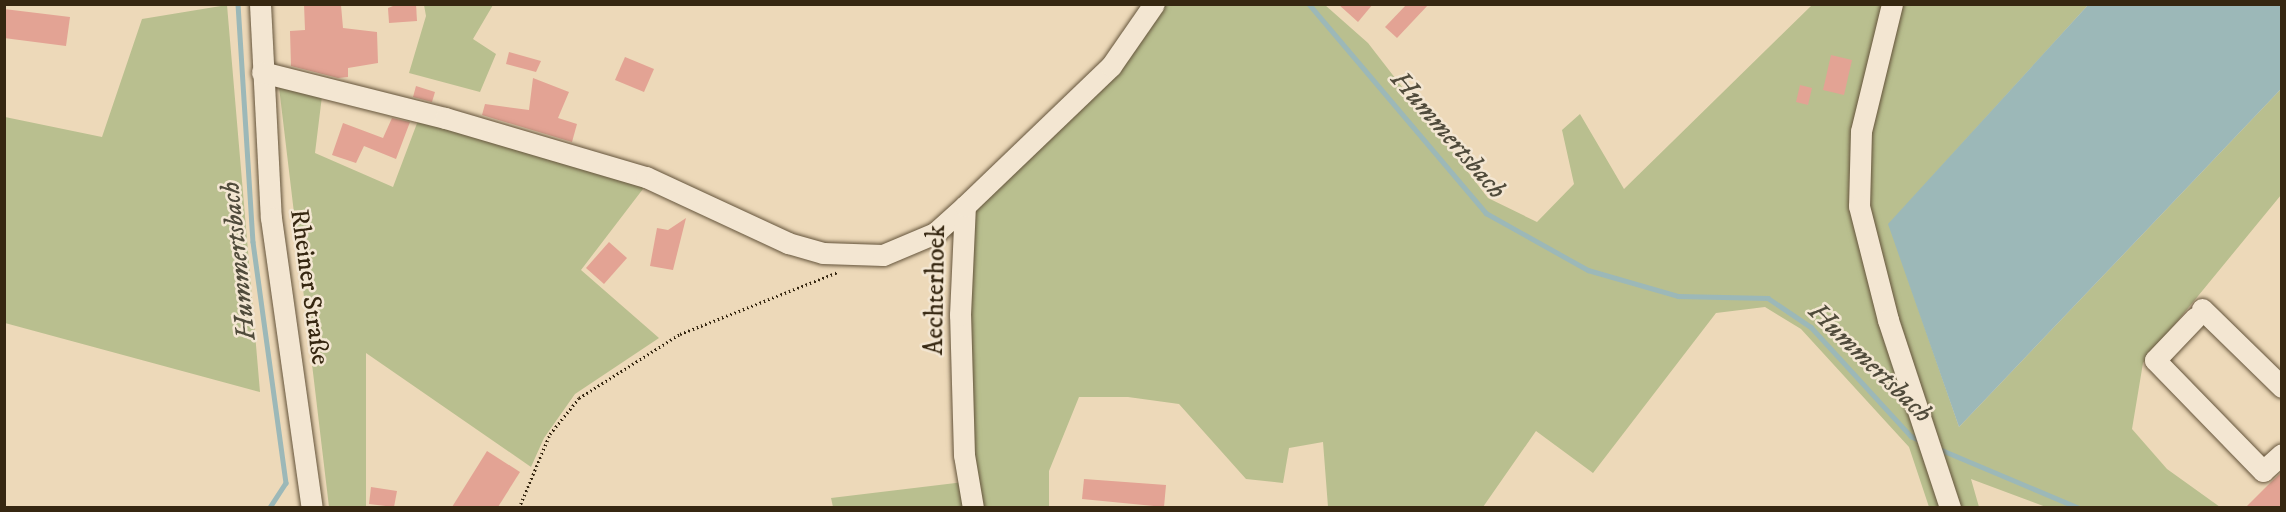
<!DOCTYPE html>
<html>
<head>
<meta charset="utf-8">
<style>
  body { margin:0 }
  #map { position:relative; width:2286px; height:512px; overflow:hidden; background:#edd9b9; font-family:"IM FELL DW Pica",serif }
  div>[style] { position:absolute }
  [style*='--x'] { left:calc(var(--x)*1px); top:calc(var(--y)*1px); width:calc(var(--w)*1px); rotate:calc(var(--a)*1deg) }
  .green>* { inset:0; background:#b9bf8f }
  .water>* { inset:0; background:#9cb8b8 }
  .stream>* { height:4.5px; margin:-2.25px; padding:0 2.25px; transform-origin:2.25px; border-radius:2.25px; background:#9cb8b8 }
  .building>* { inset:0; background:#e3a394 }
  .path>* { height:3px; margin-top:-1.5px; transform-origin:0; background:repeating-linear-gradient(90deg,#362711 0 1.5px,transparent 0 4.5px) }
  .roads { filter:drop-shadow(0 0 2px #64543b) drop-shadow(0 0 2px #64543b) }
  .minor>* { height:21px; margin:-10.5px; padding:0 10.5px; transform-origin:10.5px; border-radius:10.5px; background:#f3e6d2 }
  span { translate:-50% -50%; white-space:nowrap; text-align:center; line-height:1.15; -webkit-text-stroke:5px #f3e6d2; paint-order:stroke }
  .street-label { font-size:26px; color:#362711 }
  .water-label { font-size:27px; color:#504b3b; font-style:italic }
  .frame { position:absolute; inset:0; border:6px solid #362711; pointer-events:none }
</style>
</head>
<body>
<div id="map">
  <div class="green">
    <i style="clip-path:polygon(227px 5px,260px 392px,5px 323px,5px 117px,102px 137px,142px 19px)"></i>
    <i style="clip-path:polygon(424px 5px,493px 5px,473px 39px,496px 54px,480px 92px,409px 73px,426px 16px)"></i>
    <i style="clip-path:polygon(1162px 5px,1325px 5px,1368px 43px,1488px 198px,1537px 222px,1574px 184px,1562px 130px,1580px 114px,1624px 189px,1812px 5px,2088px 5px,1889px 224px,1959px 427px,2281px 89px,2281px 195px,2143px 363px,2132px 429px,2167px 469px,2220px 507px,2046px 507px,1971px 479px,1979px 507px,1929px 507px,1909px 447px,1801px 329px,1765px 307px,1716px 313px,1593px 473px,1536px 431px,1483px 507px,1328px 507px,1323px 442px,1289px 448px,1283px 483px,1246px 479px,1179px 404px,1128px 397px,1079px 397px,1049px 471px,1049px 507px,980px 507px,971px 452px,965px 310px,972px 207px)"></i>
    <i style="clip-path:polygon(279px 87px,322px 96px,315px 153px,393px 187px,419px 118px,646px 185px,581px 270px,659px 338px,575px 394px,544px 438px,531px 467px,366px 353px,366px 507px,329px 507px)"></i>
    <i style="clip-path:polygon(964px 482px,968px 507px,833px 507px,831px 498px)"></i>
  </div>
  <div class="water">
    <i style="clip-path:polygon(2088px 5px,2281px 5px,2281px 89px,1959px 427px,1888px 224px)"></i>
  </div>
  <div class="stream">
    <i style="--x:238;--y:4;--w:238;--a:86.4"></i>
    <i style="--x:253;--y:242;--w:243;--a:82.2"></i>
    <i style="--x:286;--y:483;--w:30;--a:123"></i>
    <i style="--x:1309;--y:4;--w:274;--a:49.7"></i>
    <i style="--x:1486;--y:213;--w:117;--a:29.2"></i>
    <i style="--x:1588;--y:270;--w:94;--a:16.1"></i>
    <i style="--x:1678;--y:296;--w:90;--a:1.3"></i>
    <i style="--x:1768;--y:298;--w:52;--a:34"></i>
    <i style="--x:1811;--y:327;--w:148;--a:47.5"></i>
    <i style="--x:1911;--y:436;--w:11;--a:27"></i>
    <i style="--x:1937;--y:448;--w:154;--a:22.9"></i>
  </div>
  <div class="building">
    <i style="clip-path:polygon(304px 4px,341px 5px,343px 28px,377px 32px,378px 63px,348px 68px,348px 77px,338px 78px,291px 66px,290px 31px,305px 30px)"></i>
    <i style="clip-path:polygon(398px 4px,416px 4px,417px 21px,389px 23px,388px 8px)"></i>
    <i style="clip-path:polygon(1338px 4px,1373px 4px,1358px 22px)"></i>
    <i style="clip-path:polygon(1407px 4px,1429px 4px,1397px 38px,1385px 27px)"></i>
    <i style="clip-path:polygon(4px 9px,70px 17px,66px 46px,4px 38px)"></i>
    <i style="clip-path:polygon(509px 52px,541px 61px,536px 72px,506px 64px)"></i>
    <i style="clip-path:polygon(1831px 55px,1852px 60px,1844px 95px,1823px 90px)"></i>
    <i style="clip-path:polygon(625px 57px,654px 69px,644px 92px,615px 80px)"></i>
    <i style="clip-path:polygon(533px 78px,569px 92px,558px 118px,577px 124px,572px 142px,482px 115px,485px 104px,529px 110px)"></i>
    <i style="clip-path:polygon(1800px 85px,1812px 88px,1808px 105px,1796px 102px)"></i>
    <i style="clip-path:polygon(416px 86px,435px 92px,432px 102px,413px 97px)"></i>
    <i style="clip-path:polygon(392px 118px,410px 122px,396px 159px,364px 146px,356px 163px,332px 155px,343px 123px,383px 138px)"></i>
    <i style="clip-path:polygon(686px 218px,673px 270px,650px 266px,657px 228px,668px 230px)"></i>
    <i style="clip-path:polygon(609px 242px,627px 258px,604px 284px,586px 268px)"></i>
    <i style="clip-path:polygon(487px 451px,520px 472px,498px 507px,452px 507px)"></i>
    <i style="clip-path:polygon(2282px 472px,2282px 507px,2246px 507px,2270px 483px)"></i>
    <i style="clip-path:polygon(1084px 479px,1166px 485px,1164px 507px,1082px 499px)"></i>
    <i style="clip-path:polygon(371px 487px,397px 491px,394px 507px,369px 504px)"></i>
  </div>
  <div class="path">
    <i style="--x:519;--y:508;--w:80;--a:-67.3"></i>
    <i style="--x:550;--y:434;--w:46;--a:-51.1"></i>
    <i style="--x:579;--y:398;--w:120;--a:-32.4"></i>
    <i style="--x:680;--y:334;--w:170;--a:-21.4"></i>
  </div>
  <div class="roads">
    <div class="minor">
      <i style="--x:260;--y:4;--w:214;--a:87.1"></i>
      <i style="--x:271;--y:218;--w:293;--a:82"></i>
      <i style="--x:1892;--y:4;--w:131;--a:103.7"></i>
      <i style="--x:1861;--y:131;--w:75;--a:91.5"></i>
      <i style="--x:1859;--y:206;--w:118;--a:75.7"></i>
      <i style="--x:1888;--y:320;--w:198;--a:71.7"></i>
      <i style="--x:262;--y:72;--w:189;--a:14.1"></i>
      <i style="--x:445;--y:118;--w:209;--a:16.4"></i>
      <i style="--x:646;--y:177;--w:157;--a:24.9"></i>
      <i style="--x:788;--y:243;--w:36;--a:16"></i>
      <i style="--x:823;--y:253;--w:60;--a:1.9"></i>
      <i style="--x:883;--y:255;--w:56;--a:-22.9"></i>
      <i style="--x:935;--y:233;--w:40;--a:-42"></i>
      <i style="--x:2202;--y:309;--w:112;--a:44.3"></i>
      <i style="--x:2195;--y:318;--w:58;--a:133.6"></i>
      <i style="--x:2155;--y:360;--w:155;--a:45.8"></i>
      <i style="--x:2263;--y:471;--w:25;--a:-42"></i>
      <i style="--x:973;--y:508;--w:54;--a:-99.6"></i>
      <i style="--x:964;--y:455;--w:140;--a:-91.6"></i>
      <i style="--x:960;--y:315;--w:109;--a:-87.4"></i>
      <i style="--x:965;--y:206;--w:202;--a:-43.8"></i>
      <i style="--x:1111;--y:66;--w:75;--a:-55.3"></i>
    </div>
  </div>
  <div class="street-label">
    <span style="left:309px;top:287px;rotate:82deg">Rheiner Straße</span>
    <span style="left:936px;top:290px;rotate:-89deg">Aechterhoek</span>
  </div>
  <div class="water-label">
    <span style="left:1448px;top:135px;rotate:49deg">Hummertsbach</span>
    <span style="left:239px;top:261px;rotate:-96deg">Hummertsbach</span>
    <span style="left:1870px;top:363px;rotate:44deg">Hummertsbach</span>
  </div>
  <div class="frame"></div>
</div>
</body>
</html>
